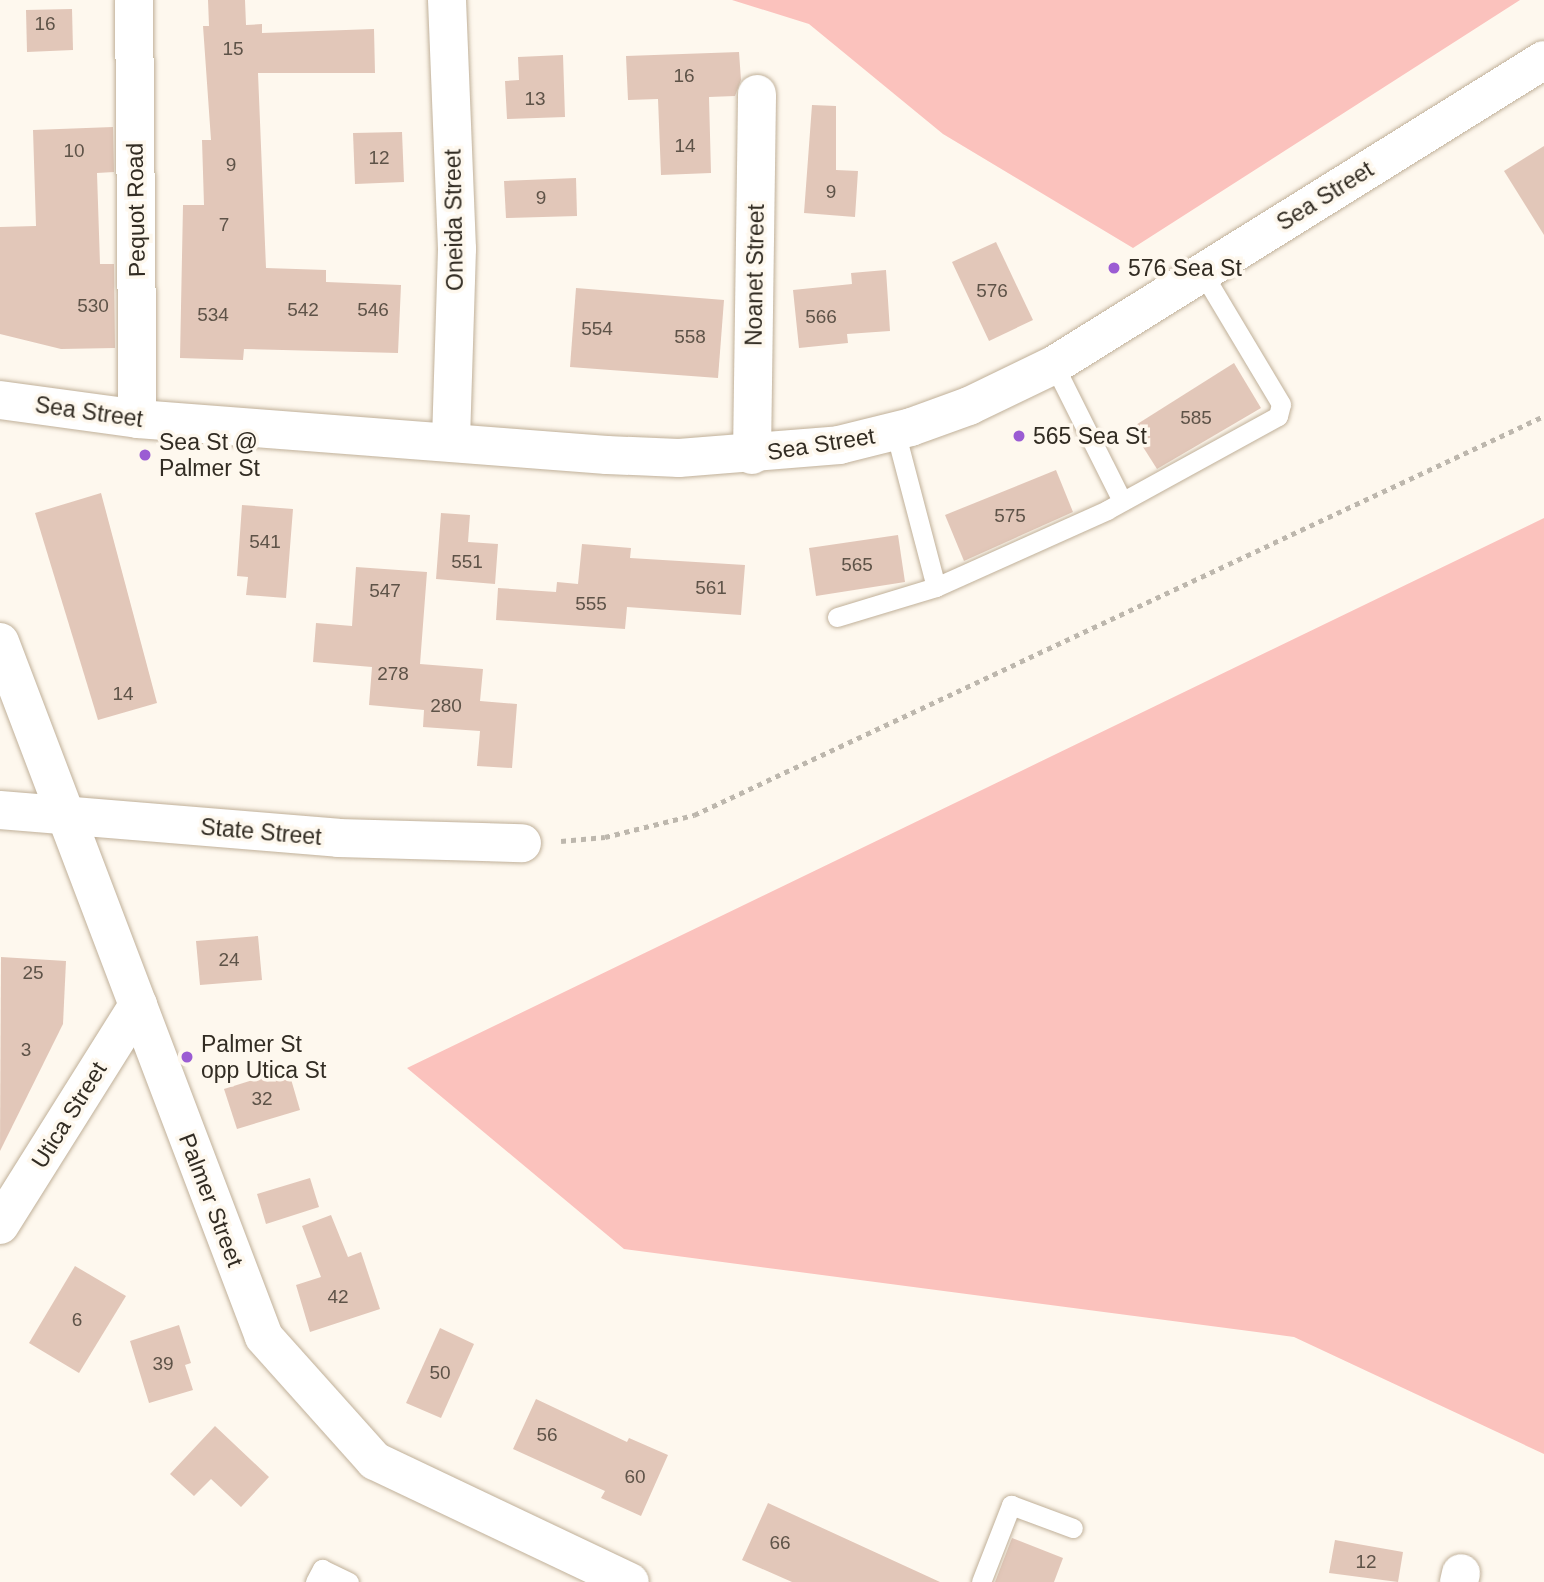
<!DOCTYPE html>
<html>
<head>
<meta charset="utf-8">
<style>
  body { margin:0 }
  #map { position:relative; width:1544px; height:1582px; overflow:hidden; background:#fef8ee; font-family:Helvetica,sans-serif }
  div>[style] { position:absolute }
  [style*='--x'] { left:calc(var(--x)*1px); top:calc(var(--y)*1px); width:calc(var(--w)*1px); rotate:calc(var(--a)*1deg) }
  .green>* { inset:0; background:#fbc2bd }
  .building>* { inset:0; background:#e2c7b9 }
  .path>* { height:4.5px; margin-top:-2.25px; transform-origin:0; background:repeating-linear-gradient(90deg,#bdb7ad 0 5px,transparent 0 10px) }
  .roads { filter:drop-shadow(0 0 2px #c0b099) drop-shadow(0 0 2px #c0b099) }
  .service>* { height:19px; margin:-9.5px; padding:0 9.5px; transform-origin:9.5px; border-radius:9.5px; background:#fff }
  .minor>* { height:38px; margin:-19px; padding:0 19px; transform-origin:19px; border-radius:19px; background:#fff }
  .tertiary>* { height:38px; margin:-19px; padding:0 19px; transform-origin:19px; border-radius:19px; background:#fff }
  .secondary>* { height:38px; margin:-19px; padding:0 19px; transform-origin:19px; border-radius:19px; background:#fff }
  .dots>* { width:19px; height:19px; translate:-50% -50%; box-sizing:border-box; border:4px solid #fef8ee; border-radius:50% }
  span { translate:-50% -50%; white-space:nowrap; text-align:center; line-height:1.15; -webkit-text-stroke:7px #fef8ee; paint-order:stroke }
  .number-label { font-size:19px; color:#5e5348 }
  .number-label span { -webkit-text-stroke-width:0 }
  .street-label { font-size:23px; color:#322c23 }
  .poi-label { font-size:23px; color:#322c23 }
  .left { translate:0 -50%; text-align:left }
</style>
</head>
<body>
<div id="map">
  <div class="green">
    <i style="clip-path:polygon(732px 0,1520px 0,1133px 248px,943px 134px,809px 24px)"></i>
    <i style="clip-path:polygon(1544px 518px,1544px 1454px,1294px 1337px,624px 1249px,407px 1068px)"></i>
  </div>
  <div class="building">
    <i style="clip-path:polygon(208px 0,245px 0,246px 25px,262px 24px,262px 33px,374px 29px,375px 73px,258px 73px,266px 268px,326px 270px,326px 282px,401px 285px,398px 353px,244px 349px,243px 360px,180px 358px,183px 205px,204px 205px,202px 140px,211px 140px,203px 26px,209px 26px)"></i>
    <i style="clip-path:polygon(72px 9px,73px 50px,27px 52px,26px 10px)"></i>
    <i style="clip-path:polygon(739px 52px,741px 80px,735px 96px,709px 97px,711px 173px,661px 175px,658px 99px,628px 100px,626px 56px)"></i>
    <i style="clip-path:polygon(563px 55px,565px 117px,507px 119px,505px 81px,519px 80px,518px 57px)"></i>
    <i style="clip-path:polygon(812px 105px,836px 106px,836px 170px,858px 171px,855px 217px,804px 213px)"></i>
    <i style="clip-path:polygon(113px 127px,114px 172px,97px 173px,100px 264px,114px 264px,115px 348px,61px 349px,0 334px,0 227px,36px 226px,33px 130px)"></i>
    <i style="clip-path:polygon(402px 132px,404px 182px,355px 184px,353px 133px)"></i>
    <i style="clip-path:polygon(1544px 146px,1544px 235px,1504px 171px)"></i>
    <i style="clip-path:polygon(576px 178px,577px 216px,506px 218px,504px 181px)"></i>
    <i style="clip-path:polygon(996px 242px,1033px 320px,989px 341px,952px 262px)"></i>
    <i style="clip-path:polygon(886px 270px,890px 331px,847px 334px,848px 343px,799px 348px,793px 290px,852px 284px,851px 273px)"></i>
    <i style="clip-path:polygon(576px 288px,724px 300px,718px 378px,570px 367px)"></i>
    <i style="clip-path:polygon(1234px 363px,1261px 408px,1157px 469px,1131px 428px)"></i>
    <i style="clip-path:polygon(1056px 470px,1073px 512px,964px 561px,945px 515px)"></i>
    <i style="clip-path:polygon(101px 493px,157px 703px,98px 720px,35px 513px)"></i>
    <i style="clip-path:polygon(242px 505px,293px 509px,286px 598px,246px 595px,248px 577px,237px 576px)"></i>
    <i style="clip-path:polygon(441px 513px,470px 515px,468px 542px,498px 544px,495px 584px,436px 579px)"></i>
    <i style="clip-path:polygon(898px 535px,905px 582px,816px 596px,809px 548px)"></i>
    <i style="clip-path:polygon(582px 544px,631px 548px,630px 558px,745px 565px,741px 615px,627px 607px,625px 629px,496px 620px,498px 588px,556px 592px,557px 582px,578px 584px)"></i>
    <i style="clip-path:polygon(356px 567px,427px 572px,420px 664px,483px 669px,480px 701px,517px 704px,512px 768px,477px 766px,480px 731px,423px 727px,424px 710px,369px 705px,372px 667px,313px 662px,316px 623px,352px 626px)"></i>
    <i style="clip-path:polygon(258px 936px,262px 980px,200px 985px,196px 941px)"></i>
    <i style="clip-path:polygon(1px 957px,66px 961px,63px 1024px,0 1151px)"></i>
    <i style="clip-path:polygon(288px 1069px,300px 1110px,237px 1129px,224px 1089px)"></i>
    <i style="clip-path:polygon(310px 1178px,319px 1207px,266px 1224px,257px 1194px)"></i>
    <i style="clip-path:polygon(331px 1215px,348px 1257px,361px 1252px,380px 1309px,310px 1332px,296px 1285px,321px 1277px,302px 1226px)"></i>
    <i style="clip-path:polygon(75px 1266px,126px 1296px,79px 1373px,29px 1343px)"></i>
    <i style="clip-path:polygon(179px 1325px,191px 1363px,185px 1365px,193px 1390px,149px 1403px,130px 1341px)"></i>
    <i style="clip-path:polygon(440px 1328px,474px 1344px,441px 1418px,406px 1403px)"></i>
    <i style="clip-path:polygon(536px 1399px,627px 1442px,629px 1438px,668px 1455px,641px 1516px,601px 1498px,605px 1491px,513px 1449px)"></i>
    <i style="clip-path:polygon(215px 1426px,269px 1477px,241px 1507px,211px 1479px,194px 1496px,170px 1474px)"></i>
    <i style="clip-path:polygon(768px 1503px,818px 1526px,940px 1582px,792px 1582px,742px 1560px)"></i>
    <i style="clip-path:polygon(1012px 1538px,1063px 1558px,1054px 1582px,995px 1582px)"></i>
    <i style="clip-path:polygon(1335px 1540px,1403px 1552px,1398px 1582px,1329px 1573px)"></i>
  </div>
  <div class="path">
    <i style="--x:561;--y:841;--w:44;--a:-5.2"></i>
    <i style="--x:605;--y:837;--w:92;--a:-13.9"></i>
    <i style="--x:694;--y:815;--w:939;--a:-25.15"></i>
  </div>
  <div class="roads">
    <div class="service">
      <i style="--x:1054;--y:365;--w:152;--a:63.4"></i>
      <i style="--x:936;--y:587;--w:188;--a:-24.2"></i>
      <i style="--x:1107;--y:510;--w:195;--a:-28.8"></i>
      <i style="--x:1278;--y:416;--w:12;--a:-76"></i>
      <i style="--x:1281;--y:404;--w:154;--a:-120.9"></i>
      <i style="--x:837;--y:617;--w:103;--a:-16.9"></i>
      <i style="--x:936;--y:587;--w:161;--a:-104.7"></i>
      <i style="--x:315;--y:1582;--w:15;--a:-62"></i>
      <i style="--x:322;--y:1569;--w:30;--a:26"></i>
      <i style="--x:981;--y:1582;--w:83;--a:-68.7"></i>
      <i style="--x:1011;--y:1505;--w:66;--a:20.4"></i>
    </div>
    <div class="minor">
      <i style="--x:134;--y:0;--w:419;--a:89.5"></i>
      <i style="--x:447;--y:0;--w:249;--a:87.7"></i>
      <i style="--x:457;--y:249;--w:191;--a:91.8"></i>
      <i style="--x:752;--y:455;--w:361;--a:-89.2"></i>
      <i style="--x:0;--y:810;--w:339;--a:4.7"></i>
      <i style="--x:338;--y:838;--w:184;--a:1.6"></i>
      <i style="--x:0;--y:1225;--w:260;--a:-57.9"></i>
      <i style="--x:1459;--y:1582;--w:9;--a:-77"></i>
    </div>
    <div class="tertiary">
      <i style="--x:0;--y:642;--w:743;--a:69.2"></i>
      <i style="--x:264;--y:1337;--w:166;--a:48.2"></i>
      <i style="--x:375;--y:1461;--w:282;--a:25.4"></i>
    </div>
    <div class="secondary">
      <i style="--x:0;--y:400;--w:139;--a:7.8"></i>
      <i style="--x:138;--y:419;--w:470;--a:4.4"></i>
      <i style="--x:607;--y:455;--w:72;--a:2.4"></i>
      <i style="--x:679;--y:458;--w:161;--a:-4.6"></i>
      <i style="--x:839;--y:445;--w:74;--a:-14"></i>
      <i style="--x:911;--y:427;--w:62;--a:-19.9"></i>
      <i style="--x:969;--y:406;--w:94;--a:-25.8"></i>
      <i style="--x:1054;--y:365;--w:577;--a:-31.9"></i>
    </div>
  </div>
  <div class="dots">
    <i style="left:1114px;top:268px;background:#9b5cd3"></i>
    <i style="left:1019px;top:436px;background:#9b5cd3"></i>
    <i style="left:145px;top:455px;background:#9b5cd3"></i>
    <i style="left:187px;top:1057px;background:#9b5cd3"></i>
  </div>
  <div class="number-label">
    <span style="left:45px;top:24px">16</span>
    <span style="left:233px;top:49px">15</span>
    <span style="left:684px;top:76px">16</span>
    <span style="left:535px;top:99px">13</span>
    <span style="left:685px;top:146px">14</span>
    <span style="left:74px;top:151px">10</span>
    <span style="left:379px;top:158px">12</span>
    <span style="left:231px;top:165px">9</span>
    <span style="left:831px;top:192px">9</span>
    <span style="left:541px;top:198px">9</span>
    <span style="left:224px;top:225px">7</span>
    <span style="left:992px;top:291px">576</span>
    <span style="left:93px;top:306px">530</span>
    <span style="left:303px;top:310px">542</span>
    <span style="left:373px;top:310px">546</span>
    <span style="left:213px;top:315px">534</span>
    <span style="left:821px;top:317px">566</span>
    <span style="left:597px;top:329px">554</span>
    <span style="left:690px;top:337px">558</span>
    <span style="left:1196px;top:418px">585</span>
    <span style="left:1010px;top:516px">575</span>
    <span style="left:265px;top:542px">541</span>
    <span style="left:467px;top:562px">551</span>
    <span style="left:857px;top:565px">565</span>
    <span style="left:711px;top:588px">561</span>
    <span style="left:385px;top:591px">547</span>
    <span style="left:591px;top:604px">555</span>
    <span style="left:393px;top:674px">278</span>
    <span style="left:123px;top:694px">14</span>
    <span style="left:446px;top:706px">280</span>
    <span style="left:229px;top:960px">24</span>
    <span style="left:33px;top:973px">25</span>
    <span style="left:26px;top:1050px">3</span>
    <span style="left:262px;top:1099px">32</span>
    <span style="left:338px;top:1297px">42</span>
    <span style="left:77px;top:1320px">6</span>
    <span style="left:163px;top:1364px">39</span>
    <span style="left:440px;top:1373px">50</span>
    <span style="left:547px;top:1435px">56</span>
    <span style="left:635px;top:1477px">60</span>
    <span style="left:780px;top:1543px">66</span>
    <span style="left:1366px;top:1562px">12</span>
  </div>
  <div class="street-label">
    <span style="left:1325px;top:196px;rotate:-32deg">Sea Street</span>
    <span style="left:136px;top:210px;rotate:-91deg">Pequot Road</span>
    <span style="left:454px;top:220px;rotate:-91deg">Oneida Street</span>
    <span style="left:755px;top:275px;rotate:-89deg">Noanet Street</span>
    <span style="left:89px;top:412px;rotate:8deg">Sea Street</span>
    <span style="left:821px;top:444px;rotate:-9deg">Sea Street</span>
    <span style="left:261px;top:832px;rotate:5deg">State Street</span>
    <span style="left:69px;top:1115px;rotate:-58deg">Utica Street</span>
    <span style="left:211px;top:1200px;rotate:69deg">Palmer Street</span>
  </div>
  <div class="poi-label">
    <span class="left" style="left:1128px;top:268px">576 Sea St</span>
    <span class="left" style="left:1033px;top:436px">565 Sea St</span>
    <span class="left" style="left:159px;top:455px">Sea St @<br>Palmer St</span>
    <span class="left" style="left:201px;top:1057px">Palmer St<br>opp Utica St</span>
  </div>
</div>
</body>
</html>
